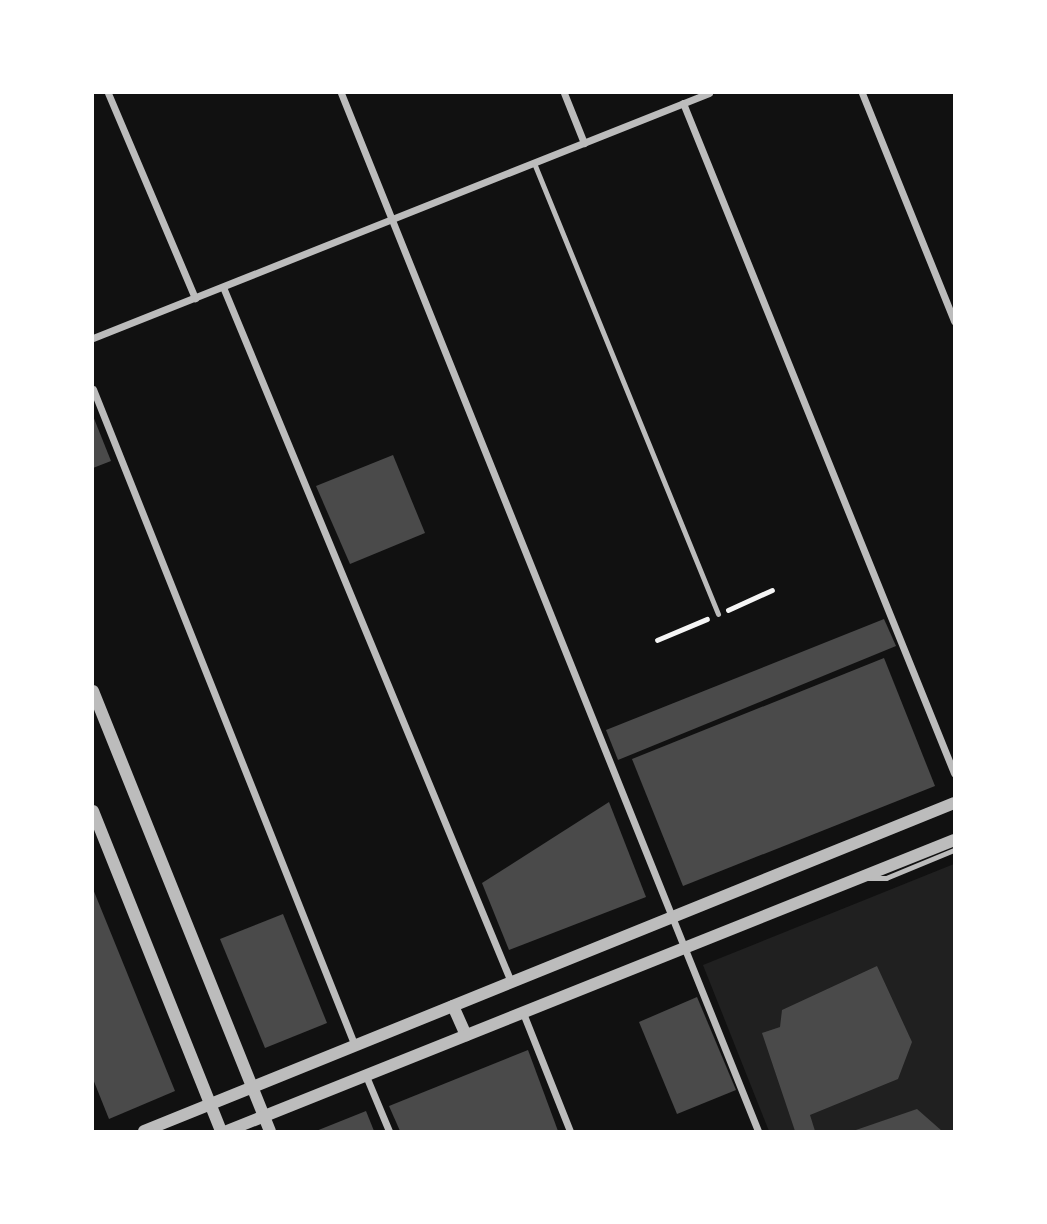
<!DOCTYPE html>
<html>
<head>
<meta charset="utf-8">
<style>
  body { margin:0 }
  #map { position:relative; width:1047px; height:1224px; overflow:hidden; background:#111; font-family:Signika,sans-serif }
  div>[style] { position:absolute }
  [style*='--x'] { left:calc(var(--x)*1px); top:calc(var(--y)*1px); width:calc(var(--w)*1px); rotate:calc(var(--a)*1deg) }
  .green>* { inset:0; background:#202020 }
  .building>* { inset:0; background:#4a4a4a }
  .path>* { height:4.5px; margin:-2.25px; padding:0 2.25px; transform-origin:2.25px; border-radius:2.25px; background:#f5f5f5 }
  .service>* { height:5px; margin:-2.5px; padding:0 2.5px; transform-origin:2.5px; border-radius:2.5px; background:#bcbcbc }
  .minor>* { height:7px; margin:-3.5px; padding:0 3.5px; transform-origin:3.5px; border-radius:3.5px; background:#bcbcbc }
  .tertiary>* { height:12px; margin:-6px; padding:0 6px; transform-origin:6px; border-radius:6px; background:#bcbcbc }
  span { translate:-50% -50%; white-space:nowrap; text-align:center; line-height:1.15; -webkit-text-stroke:5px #fff; paint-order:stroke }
  .frame { position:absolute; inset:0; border:94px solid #fff; pointer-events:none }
</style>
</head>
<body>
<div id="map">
  <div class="green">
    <i style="clip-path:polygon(954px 864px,954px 1131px,769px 1131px,703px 965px)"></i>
  </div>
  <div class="building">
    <i style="clip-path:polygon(93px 416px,111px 461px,93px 468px)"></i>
    <i style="clip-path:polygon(393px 455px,425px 533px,350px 564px,316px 486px)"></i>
    <i style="clip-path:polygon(884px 619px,896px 646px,618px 760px,606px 730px)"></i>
    <i style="clip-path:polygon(884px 658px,935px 786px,683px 886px,632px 759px)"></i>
    <i style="clip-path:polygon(609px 802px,646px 897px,509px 950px,482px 883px)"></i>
    <i style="clip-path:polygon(93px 889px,175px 1091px,109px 1119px,93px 1079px)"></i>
    <i style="clip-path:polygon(283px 914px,327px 1023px,265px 1048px,220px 939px)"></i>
    <i style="clip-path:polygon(877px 966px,912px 1042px,898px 1079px,810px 1115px,815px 1131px,795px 1131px,762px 1033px,780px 1027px,782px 1010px)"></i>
    <i style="clip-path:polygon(697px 997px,736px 1090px,677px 1114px,639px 1022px)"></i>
    <i style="clip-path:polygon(528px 1050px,558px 1131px,400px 1131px,389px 1106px)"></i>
    <i style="clip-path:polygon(917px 1109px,942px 1131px,853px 1131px)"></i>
    <i style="clip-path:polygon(366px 1111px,374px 1131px,316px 1131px)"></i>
  </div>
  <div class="path">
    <i style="--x:728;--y:610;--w:48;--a:-24.4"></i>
    <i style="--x:657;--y:640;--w:54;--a:-22.8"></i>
  </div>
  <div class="service">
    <i style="--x:534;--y:163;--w:487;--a:67.8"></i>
    <i style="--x:868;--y:878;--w:18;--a:0"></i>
    <i style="--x:886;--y:878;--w:74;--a:-22.4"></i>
  </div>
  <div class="minor">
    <i style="--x:108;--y:93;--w:223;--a:67"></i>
    <i style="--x:341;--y:93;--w:1119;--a:68.11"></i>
    <i style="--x:564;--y:93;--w:54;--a:68.2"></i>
    <i style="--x:862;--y:93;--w:246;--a:68"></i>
    <i style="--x:683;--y:103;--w:723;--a:67.98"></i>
    <i style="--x:223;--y:287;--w:752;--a:67.49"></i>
    <i style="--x:93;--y:338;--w:663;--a:-21.69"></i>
    <i style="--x:93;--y:389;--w:707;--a:68.26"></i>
    <i style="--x:523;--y:1013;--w:127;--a:68.3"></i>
    <i style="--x:366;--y:1076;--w:60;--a:67.3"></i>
  </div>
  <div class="tertiary">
    <i style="--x:93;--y:691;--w:474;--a:68.1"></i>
    <i style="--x:93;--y:811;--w:345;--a:68.2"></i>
    <i style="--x:453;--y:1006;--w:32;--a:66"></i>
    <i style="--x:144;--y:1131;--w:874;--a:-22.04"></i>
    <i style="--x:227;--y:1131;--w:783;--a:-21.81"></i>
  </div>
  <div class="frame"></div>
</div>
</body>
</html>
